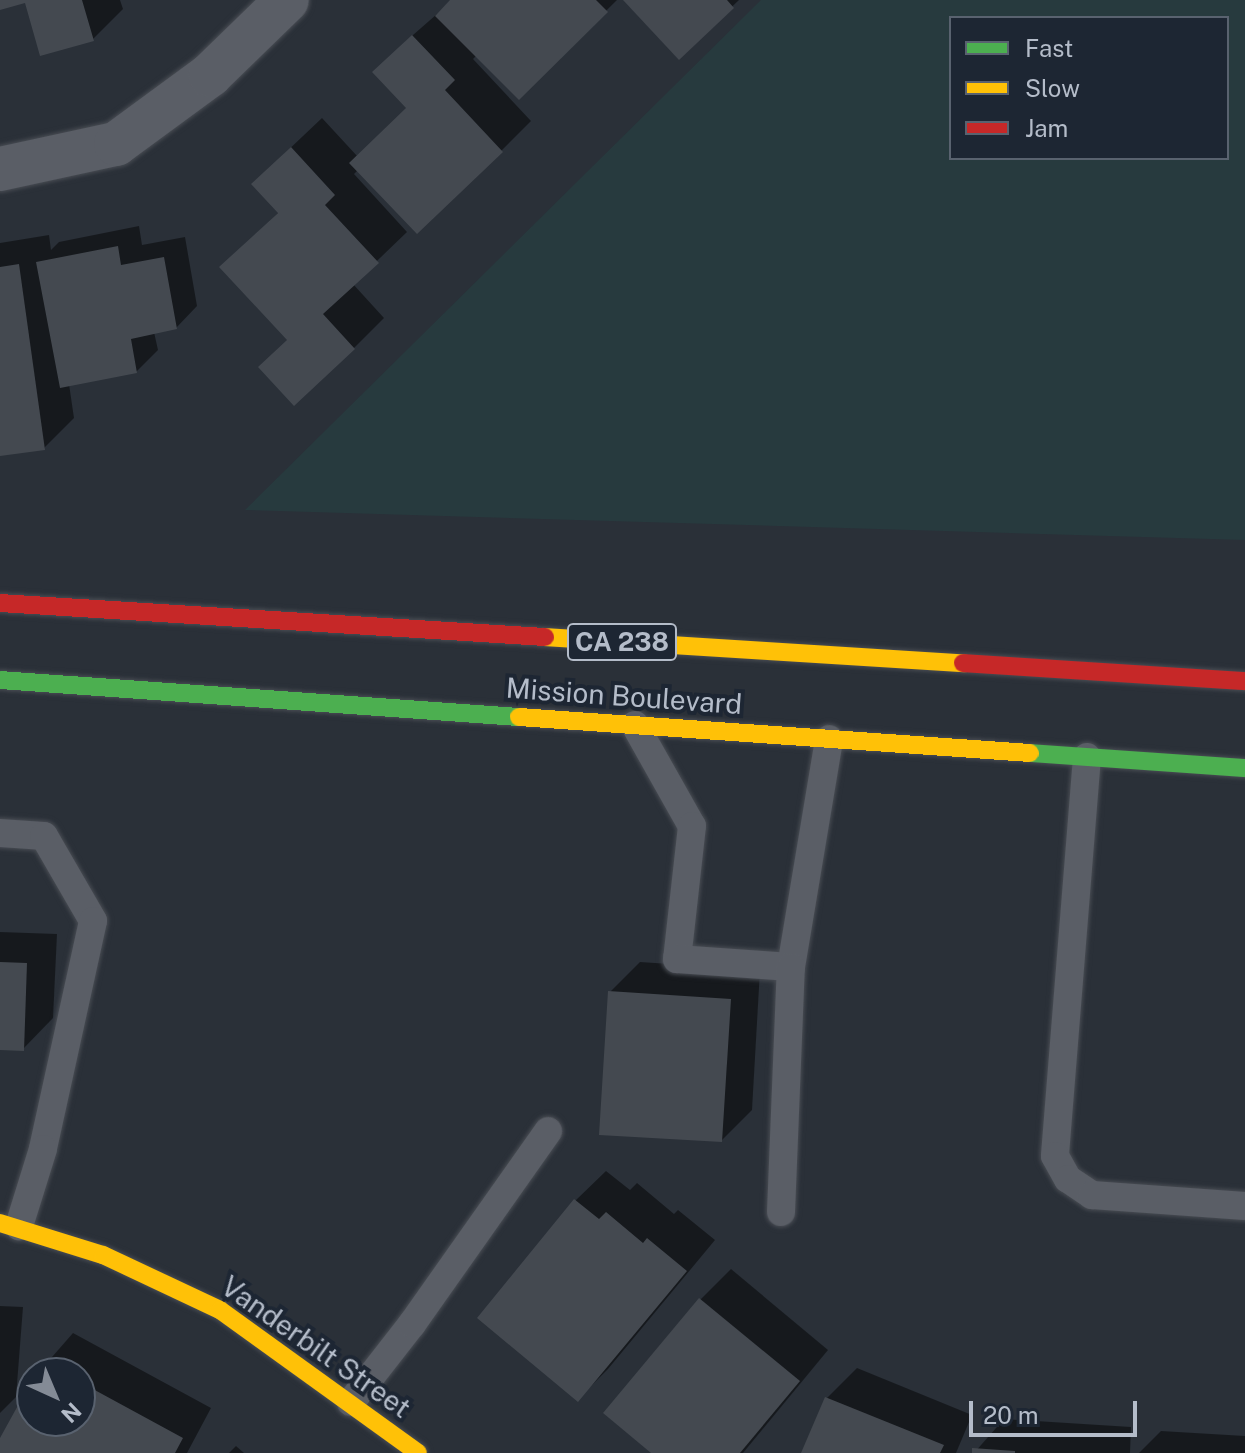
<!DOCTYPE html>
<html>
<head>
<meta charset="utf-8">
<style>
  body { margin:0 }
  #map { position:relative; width:1245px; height:1453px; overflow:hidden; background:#2a3038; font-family:"Public Sans",sans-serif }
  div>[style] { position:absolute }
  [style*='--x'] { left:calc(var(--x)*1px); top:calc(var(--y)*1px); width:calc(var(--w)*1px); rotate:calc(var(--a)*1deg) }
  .green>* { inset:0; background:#273a3e }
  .shadow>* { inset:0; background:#0007 }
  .building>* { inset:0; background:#444950 }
  .roads { filter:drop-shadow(0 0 2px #484c53) drop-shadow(0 0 2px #484c53) }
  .lane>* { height:28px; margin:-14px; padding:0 14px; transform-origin:14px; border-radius:14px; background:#5a5e66 }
  .street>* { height:44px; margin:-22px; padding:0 22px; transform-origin:22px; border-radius:22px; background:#5a5e66 }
  .fast>* { height:18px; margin:-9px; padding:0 9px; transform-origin:9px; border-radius:9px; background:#4caf50 }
  .slow>* { height:18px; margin:-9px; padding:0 9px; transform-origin:9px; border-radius:9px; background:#ffc107 }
  .jam>* { height:18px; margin:-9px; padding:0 9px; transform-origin:9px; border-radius:9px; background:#c62828 }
  span { translate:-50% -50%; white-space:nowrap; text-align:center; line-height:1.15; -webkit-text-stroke:8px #1d2633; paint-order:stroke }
  .shield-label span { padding:2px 6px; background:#1d2633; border:2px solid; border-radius:6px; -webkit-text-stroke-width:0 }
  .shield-label { font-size:26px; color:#b4bcc9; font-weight:700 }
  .street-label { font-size:28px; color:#b4bcc9 }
  .legend { position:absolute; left:949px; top:16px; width:280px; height:144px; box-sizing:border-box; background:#1d2633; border:2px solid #59626f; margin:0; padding:10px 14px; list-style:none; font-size:24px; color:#b4bcc9 }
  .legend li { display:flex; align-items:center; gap:16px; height:40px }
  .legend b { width:40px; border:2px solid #59626f }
  .north { position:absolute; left:16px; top:1357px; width:80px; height:80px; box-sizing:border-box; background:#1d2633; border:2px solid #59626f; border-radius:50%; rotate:136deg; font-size:22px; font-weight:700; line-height:32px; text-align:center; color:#b4bcc9 }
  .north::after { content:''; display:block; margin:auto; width:28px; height:36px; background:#848b96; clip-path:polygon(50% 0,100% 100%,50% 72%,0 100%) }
  .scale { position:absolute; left:969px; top:1401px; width:168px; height:36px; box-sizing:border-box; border:4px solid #b4bcc9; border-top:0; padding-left:10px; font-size:24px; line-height:28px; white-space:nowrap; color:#b4bcc9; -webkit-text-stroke:6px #1d2633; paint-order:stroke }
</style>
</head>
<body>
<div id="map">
  <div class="green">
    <i style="clip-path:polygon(evenodd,761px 0,1245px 0,1245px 540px,245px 510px,761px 0,951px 18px,1227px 18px,1227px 158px,951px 158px,951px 18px)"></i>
  </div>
  <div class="shadow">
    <i style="clip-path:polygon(0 0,120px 0,123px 9px,93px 39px,26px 0,0 8px)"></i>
    <i style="clip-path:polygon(453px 0,617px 0,519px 97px,477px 55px,473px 59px,531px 121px,501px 151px,358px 170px,354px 174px,407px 232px,353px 284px,384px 318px,354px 348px,288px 339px,222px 267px,280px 211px,284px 154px,322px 118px,358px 157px,408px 108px,405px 42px)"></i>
    <i style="clip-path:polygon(626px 0,739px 0,679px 57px)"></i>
    <i style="clip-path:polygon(139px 226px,142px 245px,185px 237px,197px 306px,176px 328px,154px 332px,158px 350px,137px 371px,69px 384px,74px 418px,44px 448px,0 454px,0 243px,49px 235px,51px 250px,59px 242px)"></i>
    <i style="clip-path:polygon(0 932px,57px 934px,53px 1018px,23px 1049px,0 1048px)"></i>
    <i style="clip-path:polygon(640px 962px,760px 970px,752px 1110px,722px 1140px,610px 992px)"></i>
    <i style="clip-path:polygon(606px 1171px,630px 1190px,637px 1183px,674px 1214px,678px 1210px,715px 1240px,608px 1369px,578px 1399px,576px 1200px)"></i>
    <i style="clip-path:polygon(731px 1269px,828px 1350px,743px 1453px,654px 1453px,605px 1413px,701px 1299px)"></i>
    <i style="clip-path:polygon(0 1306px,23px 1307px,16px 1397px,0 1413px)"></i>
    <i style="clip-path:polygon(73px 1333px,211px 1408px,187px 1453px,0 1453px,0 1442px,32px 1384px,32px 1421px,80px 1421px,80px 1373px,38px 1373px)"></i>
    <i style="clip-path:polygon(857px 1368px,972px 1415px,956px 1453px,803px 1453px,827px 1398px)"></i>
    <i style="clip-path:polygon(1004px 1419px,1131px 1427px,1130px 1453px,974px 1453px)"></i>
    <i style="clip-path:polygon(1161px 1431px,1245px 1436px,1245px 1453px,1139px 1453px)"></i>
    <i style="clip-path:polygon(236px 1446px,244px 1453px,229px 1453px)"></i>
  </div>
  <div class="building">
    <i style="clip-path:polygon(0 0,82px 0,94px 41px,40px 56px,25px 3px,0 10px)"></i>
    <i style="clip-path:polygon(450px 0,596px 0,608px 12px,519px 100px,435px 16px)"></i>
    <i style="clip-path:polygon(623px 0,727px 0,734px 8px,679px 60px)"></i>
    <i style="clip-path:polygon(412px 35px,455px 80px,445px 90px,503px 152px,417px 234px,349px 163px,406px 108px,372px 72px)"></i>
    <i style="clip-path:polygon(291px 147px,335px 195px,325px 205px,379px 263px,323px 314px,355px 349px,294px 406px,258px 367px,287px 340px,219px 267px,278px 213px,251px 184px)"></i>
    <i style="clip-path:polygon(118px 246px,121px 265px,164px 257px,177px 329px,131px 339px,137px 373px,60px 388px,36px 262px)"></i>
    <i style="clip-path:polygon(19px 264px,45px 450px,0 456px,0 267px)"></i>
    <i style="clip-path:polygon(0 962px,27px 963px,24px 1051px,0 1050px)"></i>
    <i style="clip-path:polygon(608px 991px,731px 999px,722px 1142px,599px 1135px)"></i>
    <i style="clip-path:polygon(574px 1199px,599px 1219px,606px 1212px,643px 1243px,647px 1238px,687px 1271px,578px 1402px,477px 1318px)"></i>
    <i style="clip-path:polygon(699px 1298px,800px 1381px,740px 1453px,651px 1453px,603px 1413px)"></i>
    <i style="clip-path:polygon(42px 1362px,63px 1373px,36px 1373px)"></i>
    <i style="clip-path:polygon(32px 1380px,32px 1421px,80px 1421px,80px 1382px,183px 1438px,175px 1453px,0 1453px,0 1438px)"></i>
    <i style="clip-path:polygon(825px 1397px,944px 1445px,940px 1453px,801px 1453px)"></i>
    <i style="clip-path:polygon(972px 1448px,1015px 1451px,1015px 1453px,972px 1453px)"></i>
  </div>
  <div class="roads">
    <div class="lane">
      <i style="--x:635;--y:725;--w:116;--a:60.6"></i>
      <i style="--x:692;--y:826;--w:134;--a:96.4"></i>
      <i style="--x:677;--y:959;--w:114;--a:4"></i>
      <i style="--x:791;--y:967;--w:231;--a:-80.5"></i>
      <i style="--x:1087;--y:757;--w:400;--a:94.6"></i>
      <i style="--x:1055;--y:1156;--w:26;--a:61"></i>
      <i style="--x:1068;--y:1179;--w:29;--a:34"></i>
      <i style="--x:1092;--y:1195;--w:153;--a:4.1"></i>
      <i style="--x:0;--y:833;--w:44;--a:3.9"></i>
      <i style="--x:44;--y:836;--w:98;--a:60"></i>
      <i style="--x:93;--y:921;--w:233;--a:102.4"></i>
      <i style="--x:43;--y:1149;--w:81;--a:107.3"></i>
      <i style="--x:781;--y:1212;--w:245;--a:-87.7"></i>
      <i style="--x:351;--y:1402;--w:99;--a:-52"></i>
      <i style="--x:412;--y:1324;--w:236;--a:-54.8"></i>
    </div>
    <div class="street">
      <i style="--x:0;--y:169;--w:119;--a:-12.2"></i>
      <i style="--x:116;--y:144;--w:117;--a:-36.3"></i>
      <i style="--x:210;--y:75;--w:107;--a:-44.2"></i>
    </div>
    <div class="fast">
      <i style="--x:0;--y:680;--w:520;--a:4.08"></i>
      <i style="--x:1030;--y:753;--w:216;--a:4"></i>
    </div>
    <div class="slow">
      <i style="--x:545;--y:637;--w:419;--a:3.6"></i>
      <i style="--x:519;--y:717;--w:512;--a:4.03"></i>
      <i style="--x:0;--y:1223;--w:108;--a:17.3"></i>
      <i style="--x:103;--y:1255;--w:129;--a:25.2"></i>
      <i style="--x:220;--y:1310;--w:244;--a:35.8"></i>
    </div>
    <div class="jam">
      <i style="--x:0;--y:603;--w:546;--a:3.57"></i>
      <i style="--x:963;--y:663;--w:283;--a:3.7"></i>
    </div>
  </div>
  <div class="shield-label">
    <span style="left:622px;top:642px">CA 238</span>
  </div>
  <div class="street-label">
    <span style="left:624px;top:696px;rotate:4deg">Mission Boulevard</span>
    <span style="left:316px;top:1347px;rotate:35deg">Vanderbilt Street</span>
  </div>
  <ul class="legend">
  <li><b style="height:10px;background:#4caf50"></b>Fast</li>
  <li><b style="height:10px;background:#ffc107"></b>Slow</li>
  <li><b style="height:10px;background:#c62828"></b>Jam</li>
  </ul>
  <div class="north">N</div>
  <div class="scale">20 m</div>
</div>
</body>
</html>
